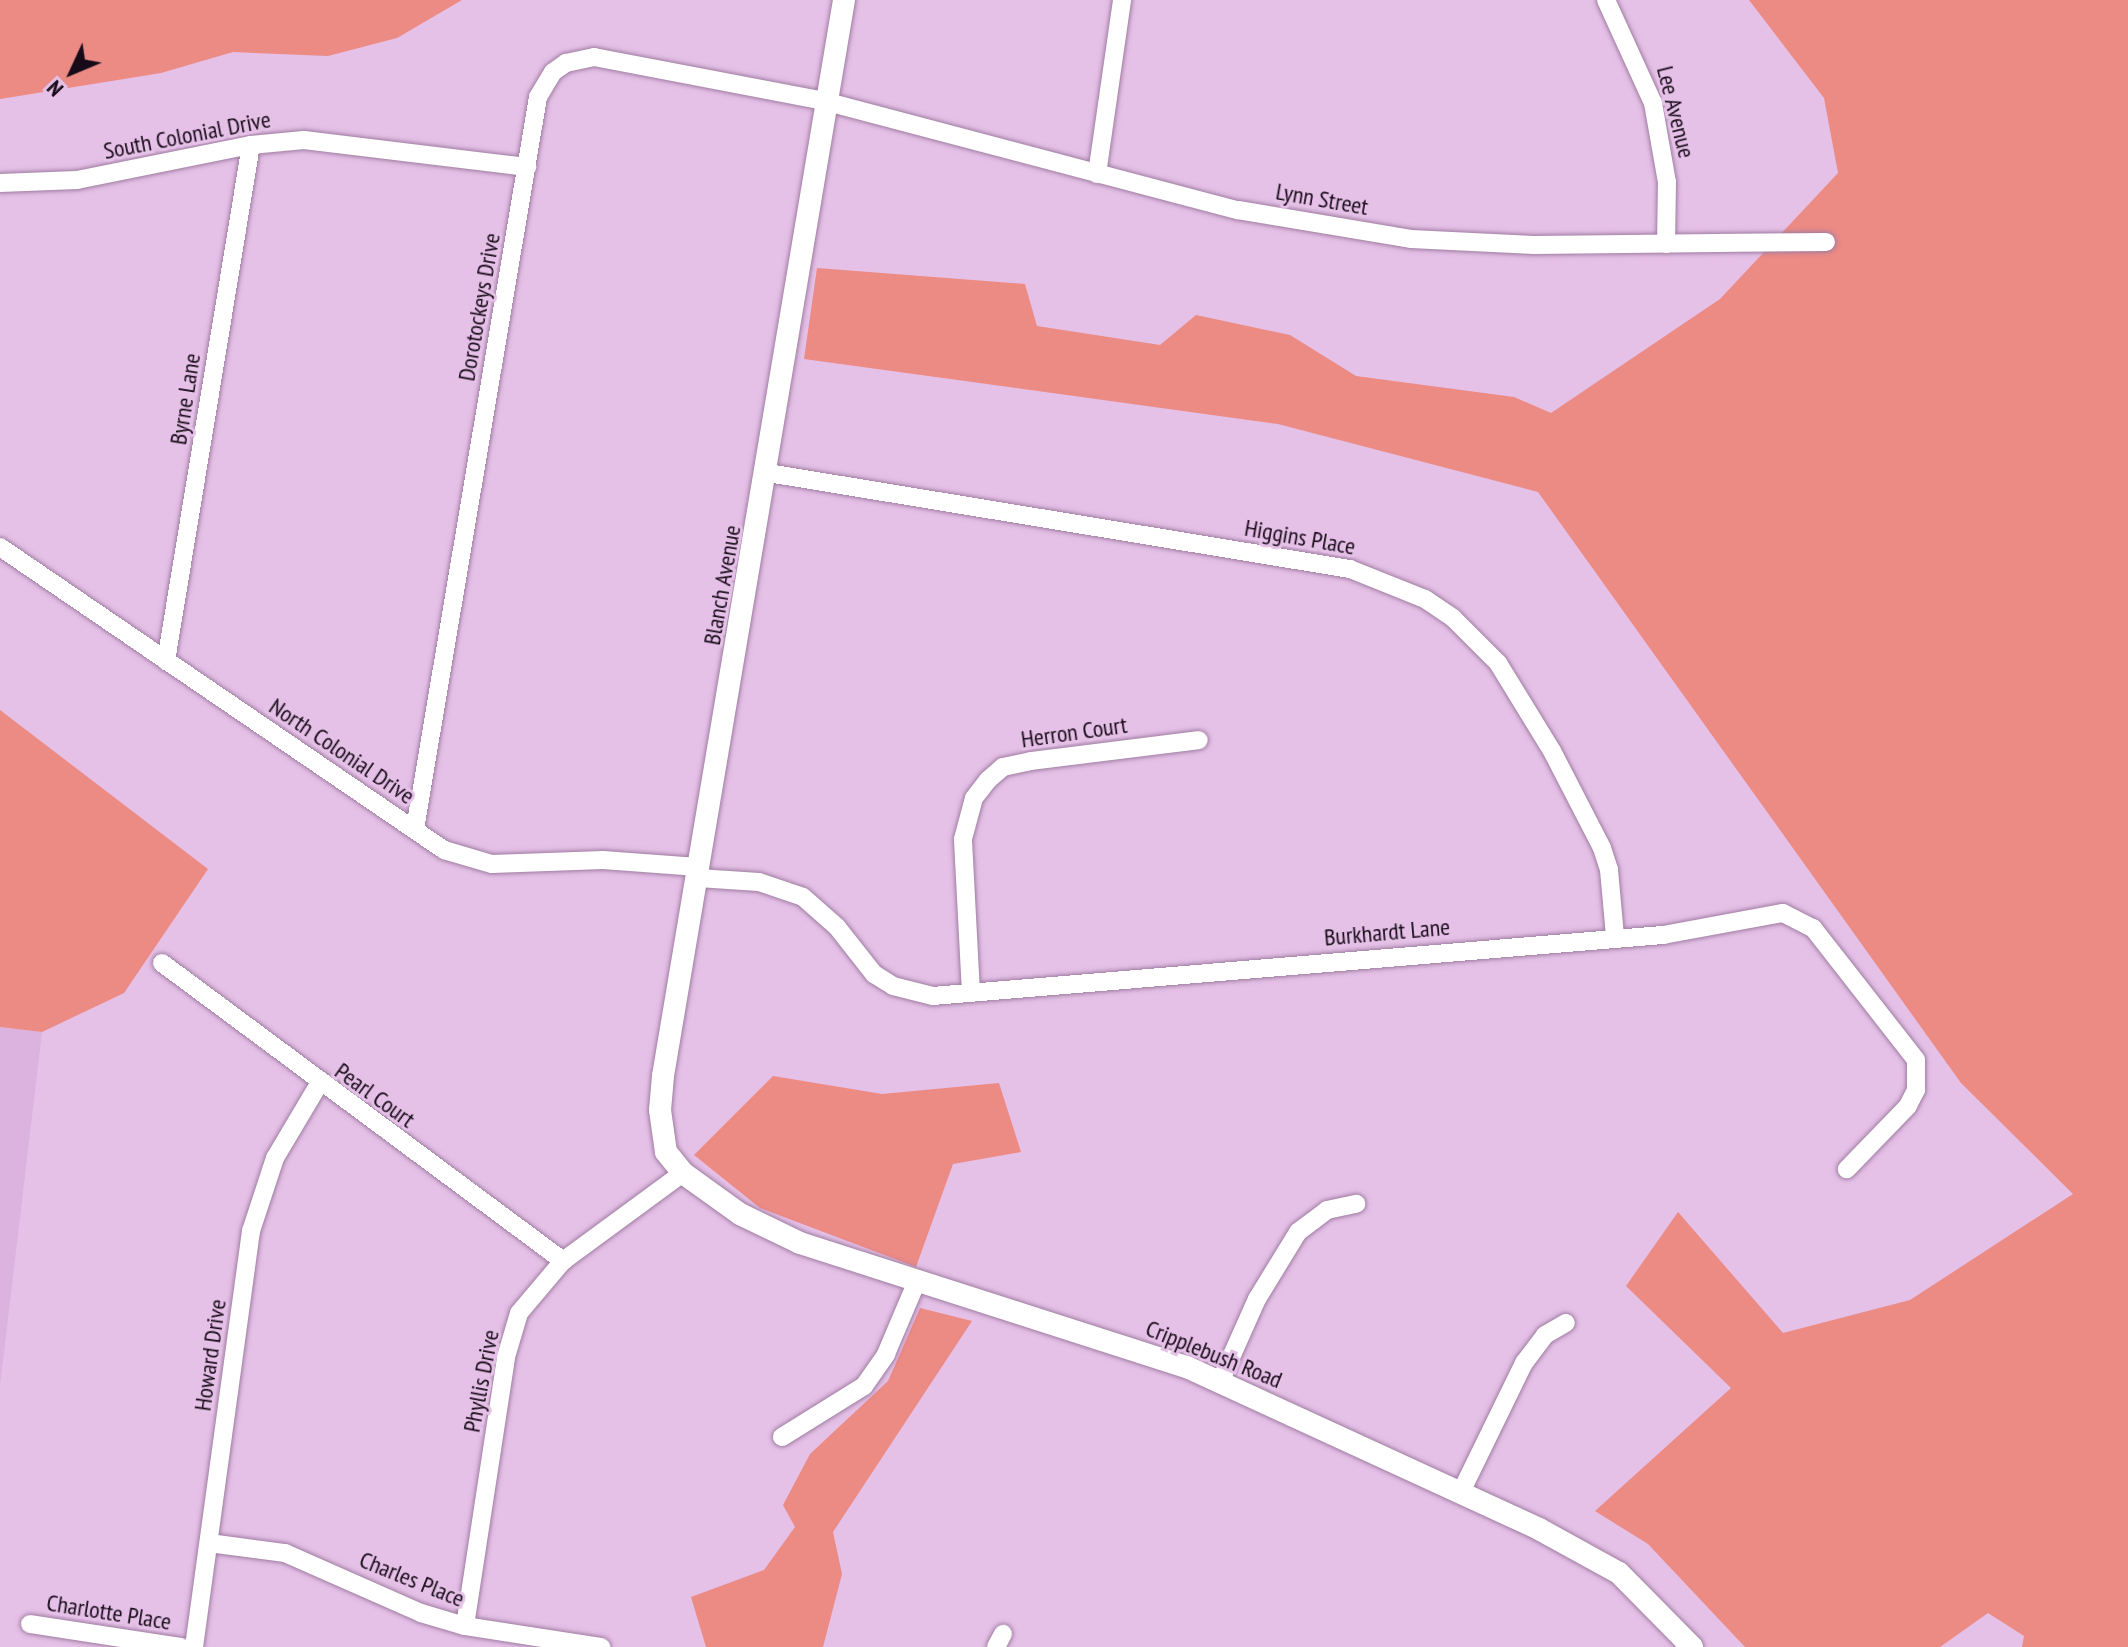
<!DOCTYPE html>
<html>
<head>
<meta charset="utf-8">
<style>
  body { margin:0 }
  #map { position:relative; width:2128px; height:1647px; overflow:hidden; background:#e5c0e7; font-family:"PT Sans Narrow",sans-serif }
  div>[style] { position:absolute }
  [style*='--x'] { left:calc(var(--x)*1px); top:calc(var(--y)*1px); width:calc(var(--w)*1px); rotate:calc(var(--a)*1deg) }
  .built>* { inset:0; background:#dcb2de }
  .green>* { inset:0; background:#ec8a84 }
  .roads { filter:drop-shadow(0 0 2px #9f7da1) drop-shadow(0 0 2px #9f7da1) }
  .minor>* { height:18px; margin:-9px; padding:0 9px; transform-origin:9px; border-radius:9px; background:#fff }
  .major>* { height:22px; margin:-11px; padding:0 11px; transform-origin:11px; border-radius:11px; background:#fff }
  span { translate:-50% -50%; white-space:nowrap; text-align:center; line-height:1.15; -webkit-text-stroke:6px #e5c0e7; paint-order:stroke }
  .street-label { font-size:24px; color:#180b19 }
  .north { position:absolute; left:32px; top:32px; width:80px; height:80px; -webkit-text-stroke:6px #e5c0e7; paint-order:stroke; rotate:226deg; font-size:22px; font-weight:700; line-height:32px; text-align:center; color:#180b19 }
  .north::after { content:''; display:block; margin:auto; width:28px; height:36px; background:#180b19; clip-path:polygon(50% 0,100% 100%,50% 72%,0 100%) }
</style>
</head>
<body>
<div id="map">
  <div class="built">
    <i style="clip-path:polygon(0 1027px,42px 1032px,0 1386px)"></i>
  </div>
  <div class="green">
    <i style="clip-path:polygon(0 0,462px 0,397px 38px,328px 56px,233px 52px,161px 73px,0 99px)"></i>
    <i style="clip-path:polygon(1749px 0,2128px 0,2128px 1647px,2022px 1647px,2024px 1636px,1988px 1613px,1940px 1647px,1745px 1647px,1648px 1544px,1595px 1511px,1731px 1388px,1626px 1286px,1678px 1212px,1783px 1333px,1910px 1300px,2073px 1194px,1961px 1083px,1538px 492px,1278px 424px,804px 359px,817px 268px,1025px 284px,1037px 326px,1160px 345px,1196px 315px,1290px 335px,1356px 376px,1514px 397px,1551px 413px,1720px 299px,1838px 173px,1824px 98px)"></i>
    <i style="clip-path:polygon(0 710px,208px 869px,124px 993px,42px 1032px,0 1027px)"></i>
    <i style="clip-path:polygon(773px 1076px,882px 1094px,999px 1083px,1021px 1152px,953px 1164px,916px 1267px,760px 1208px,694px 1155px)"></i>
    <i style="clip-path:polygon(920px 1308px,972px 1321px,833px 1532px,842px 1574px,823px 1647px,706px 1647px,691px 1597px,764px 1570px,795px 1527px,783px 1505px,810px 1454px,888px 1381px)"></i>
  </div>
  <div class="roads">
    <div class="minor">
      <i style="--x:1606;--y:0;--w:113;--a:65.5"></i>
      <i style="--x:1653;--y:103;--w:80;--a:80"></i>
      <i style="--x:1667;--y:182;--w:62;--a:90.9"></i>
      <i style="--x:1097;--y:174;--w:176;--a:-81.8"></i>
      <i style="--x:0;--y:183;--w:77;--a:-2.2"></i>
      <i style="--x:77;--y:180;--w:177;--a:-11.4"></i>
      <i style="--x:251;--y:145;--w:53;--a:-5.4"></i>
      <i style="--x:304;--y:140;--w:225;--a:6.9"></i>
      <i style="--x:768;--y:473;--w:590;--a:9.37"></i>
      <i style="--x:1350;--y:569;--w:81;--a:21.8"></i>
      <i style="--x:1425;--y:599;--w:34;--a:34"></i>
      <i style="--x:1453;--y:618;--w:64;--a:45"></i>
      <i style="--x:1498;--y:663;--w:103;--a:58.5"></i>
      <i style="--x:1552;--y:751;--w:109;--a:62.7"></i>
      <i style="--x:1602;--y:848;--w:23;--a:72"></i>
      <i style="--x:1609;--y:870;--w:66;--a:84.8"></i>
      <i style="--x:0;--y:547;--w:538;--a:34.31"></i>
      <i style="--x:444;--y:850;--w:50;--a:16.3"></i>
      <i style="--x:492;--y:864;--w:111;--a:-2.1"></i>
      <i style="--x:603;--y:860;--w:95;--a:4.2"></i>
      <i style="--x:166;--y:661;--w:523;--a:-80.65"></i>
      <i style="--x:415;--y:829;--w:742;--a:-80.46"></i>
      <i style="--x:538;--y:97;--w:29;--a:-59"></i>
      <i style="--x:553;--y:72;--w:16;--a:-35"></i>
      <i style="--x:566;--y:63;--w:29;--a:-12"></i>
      <i style="--x:594;--y:57;--w:234;--a:10.8"></i>
      <i style="--x:824;--y:101;--w:428;--a:14.8"></i>
      <i style="--x:1238;--y:210;--w:175;--a:9.5"></i>
      <i style="--x:1411;--y:239;--w:123;--a:2.8"></i>
      <i style="--x:1534;--y:245;--w:292;--a:-0.6"></i>
      <i style="--x:698;--y:878;--w:61;--a:3.8"></i>
      <i style="--x:759;--y:882;--w:46;--a:18.8"></i>
      <i style="--x:803;--y:897;--w:45;--a:41.4"></i>
      <i style="--x:837;--y:927;--w:60;--a:51.8"></i>
      <i style="--x:874;--y:974;--w:22;--a:32"></i>
      <i style="--x:893;--y:986;--w:41;--a:14"></i>
      <i style="--x:933;--y:996;--w:733;--a:-4.78"></i>
      <i style="--x:1663;--y:935;--w:122;--a:-10.4"></i>
      <i style="--x:1783;--y:913;--w:34;--a:27"></i>
      <i style="--x:1813;--y:928;--w:167;--a:52"></i>
      <i style="--x:1916;--y:1060;--w:30;--a:90"></i>
      <i style="--x:1916;--y:1090;--w:18;--a:117"></i>
      <i style="--x:1908;--y:1106;--w:88;--a:134.1"></i>
      <i style="--x:162;--y:963;--w:500;--a:36.6"></i>
      <i style="--x:971;--y:993;--w:154;--a:-93"></i>
      <i style="--x:963;--y:839;--w:42;--a:-75"></i>
      <i style="--x:974;--y:798;--w:23;--a:-52"></i>
      <i style="--x:988;--y:780;--w:20;--a:-41"></i>
      <i style="--x:1003;--y:767;--w:29;--a:-12"></i>
      <i style="--x:1031;--y:761;--w:169;--a:-7.1"></i>
      <i style="--x:1220;--y:1382;--w:91;--a:-66"></i>
      <i style="--x:1257;--y:1299;--w:79;--a:-58.5"></i>
      <i style="--x:1298;--y:1232;--w:36;--a:-37"></i>
      <i style="--x:1327;--y:1210;--w:30;--a:-12"></i>
      <i style="--x:782;--y:1437;--w:97;--a:-31.9"></i>
      <i style="--x:864;--y:1386;--w:39;--a:-55"></i>
      <i style="--x:886;--y:1354;--w:79;--a:-67"></i>
      <i style="--x:1461;--y:1492;--w:144;--a:-64"></i>
      <i style="--x:1524;--y:1363;--w:35;--a:-53"></i>
      <i style="--x:1545;--y:1335;--w:24;--a:-30"></i>
      <i style="--x:209;--y:1543;--w:77;--a:7.5"></i>
      <i style="--x:285;--y:1553;--w:149;--a:23.8"></i>
      <i style="--x:421;--y:1613;--w:46;--a:16.5"></i>
      <i style="--x:465;--y:1626;--w:138;--a:8.8"></i>
      <i style="--x:30;--y:1624;--w:153;--a:8.7"></i>
      <i style="--x:465;--y:1626;--w:272;--a:-81.3"></i>
      <i style="--x:506;--y:1357;--w:46;--a:-73.5"></i>
      <i style="--x:519;--y:1313;--w:68;--a:-49.8"></i>
      <i style="--x:563;--y:1261;--w:149;--a:-36.3"></i>
      <i style="--x:194;--y:1647;--w:420;--a:-82.2"></i>
      <i style="--x:251;--y:1231;--w:77;--a:-71.8"></i>
      <i style="--x:275;--y:1158;--w:86;--a:-59.3"></i>
      <i style="--x:996;--y:1647;--w:15;--a:-62"></i>
    </div>
    <div class="major">
      <i style="--x:844;--y:0;--w:1091;--a:99.55"></i>
      <i style="--x:663;--y:1076;--w:34;--a:95"></i>
      <i style="--x:660;--y:1110;--w:42;--a:81.9"></i>
      <i style="--x:666;--y:1152;--w:27;--a:51"></i>
      <i style="--x:683;--y:1173;--w:70;--a:35.7"></i>
      <i style="--x:740;--y:1214;--w:67;--a:25.8"></i>
      <i style="--x:800;--y:1243;--w:406;--a:17.8"></i>
      <i style="--x:1187;--y:1367;--w:387;--a:24.7"></i>
      <i style="--x:1539;--y:1529;--w:91;--a:28.8"></i>
      <i style="--x:1619;--y:1573;--w:104;--a:45.4"></i>
    </div>
  </div>
  <div class="street-label">
    <span style="left:1676px;top:112px;rotate:76deg">Lee Avenue</span>
    <span style="left:187px;top:135px;rotate:-11deg">South Colonial Drive</span>
    <span style="left:1322px;top:199px;rotate:10deg">Lynn Street</span>
    <span style="left:479px;top:307px;rotate:-80deg">Dorotockeys Drive</span>
    <span style="left:185px;top:399px;rotate:-81deg">Byrne Lane</span>
    <span style="left:1300px;top:537px;rotate:10deg">Higgins Place</span>
    <span style="left:722px;top:585px;rotate:-80deg">Blanch Avenue</span>
    <span style="left:1074px;top:732px;rotate:-8deg">Herron Court</span>
    <span style="left:342px;top:751px;rotate:34deg">North Colonial Drive</span>
    <span style="left:1387px;top:932px;rotate:-5deg">Burkhardt Lane</span>
    <span style="left:375px;top:1095px;rotate:36deg">Pearl Court</span>
    <span style="left:1214px;top:1354px;rotate:22deg">Cripplebush Road</span>
    <span style="left:210px;top:1355px;rotate:-82deg">Howard Drive</span>
    <span style="left:481px;top:1381px;rotate:-79deg">Phyllis Drive</span>
    <span style="left:412px;top:1579px;rotate:22deg">Charles Place</span>
    <span style="left:109px;top:1612px;rotate:9deg">Charlotte Place</span>
  </div>
  <div class="north">N</div>
</div>
</body>
</html>
